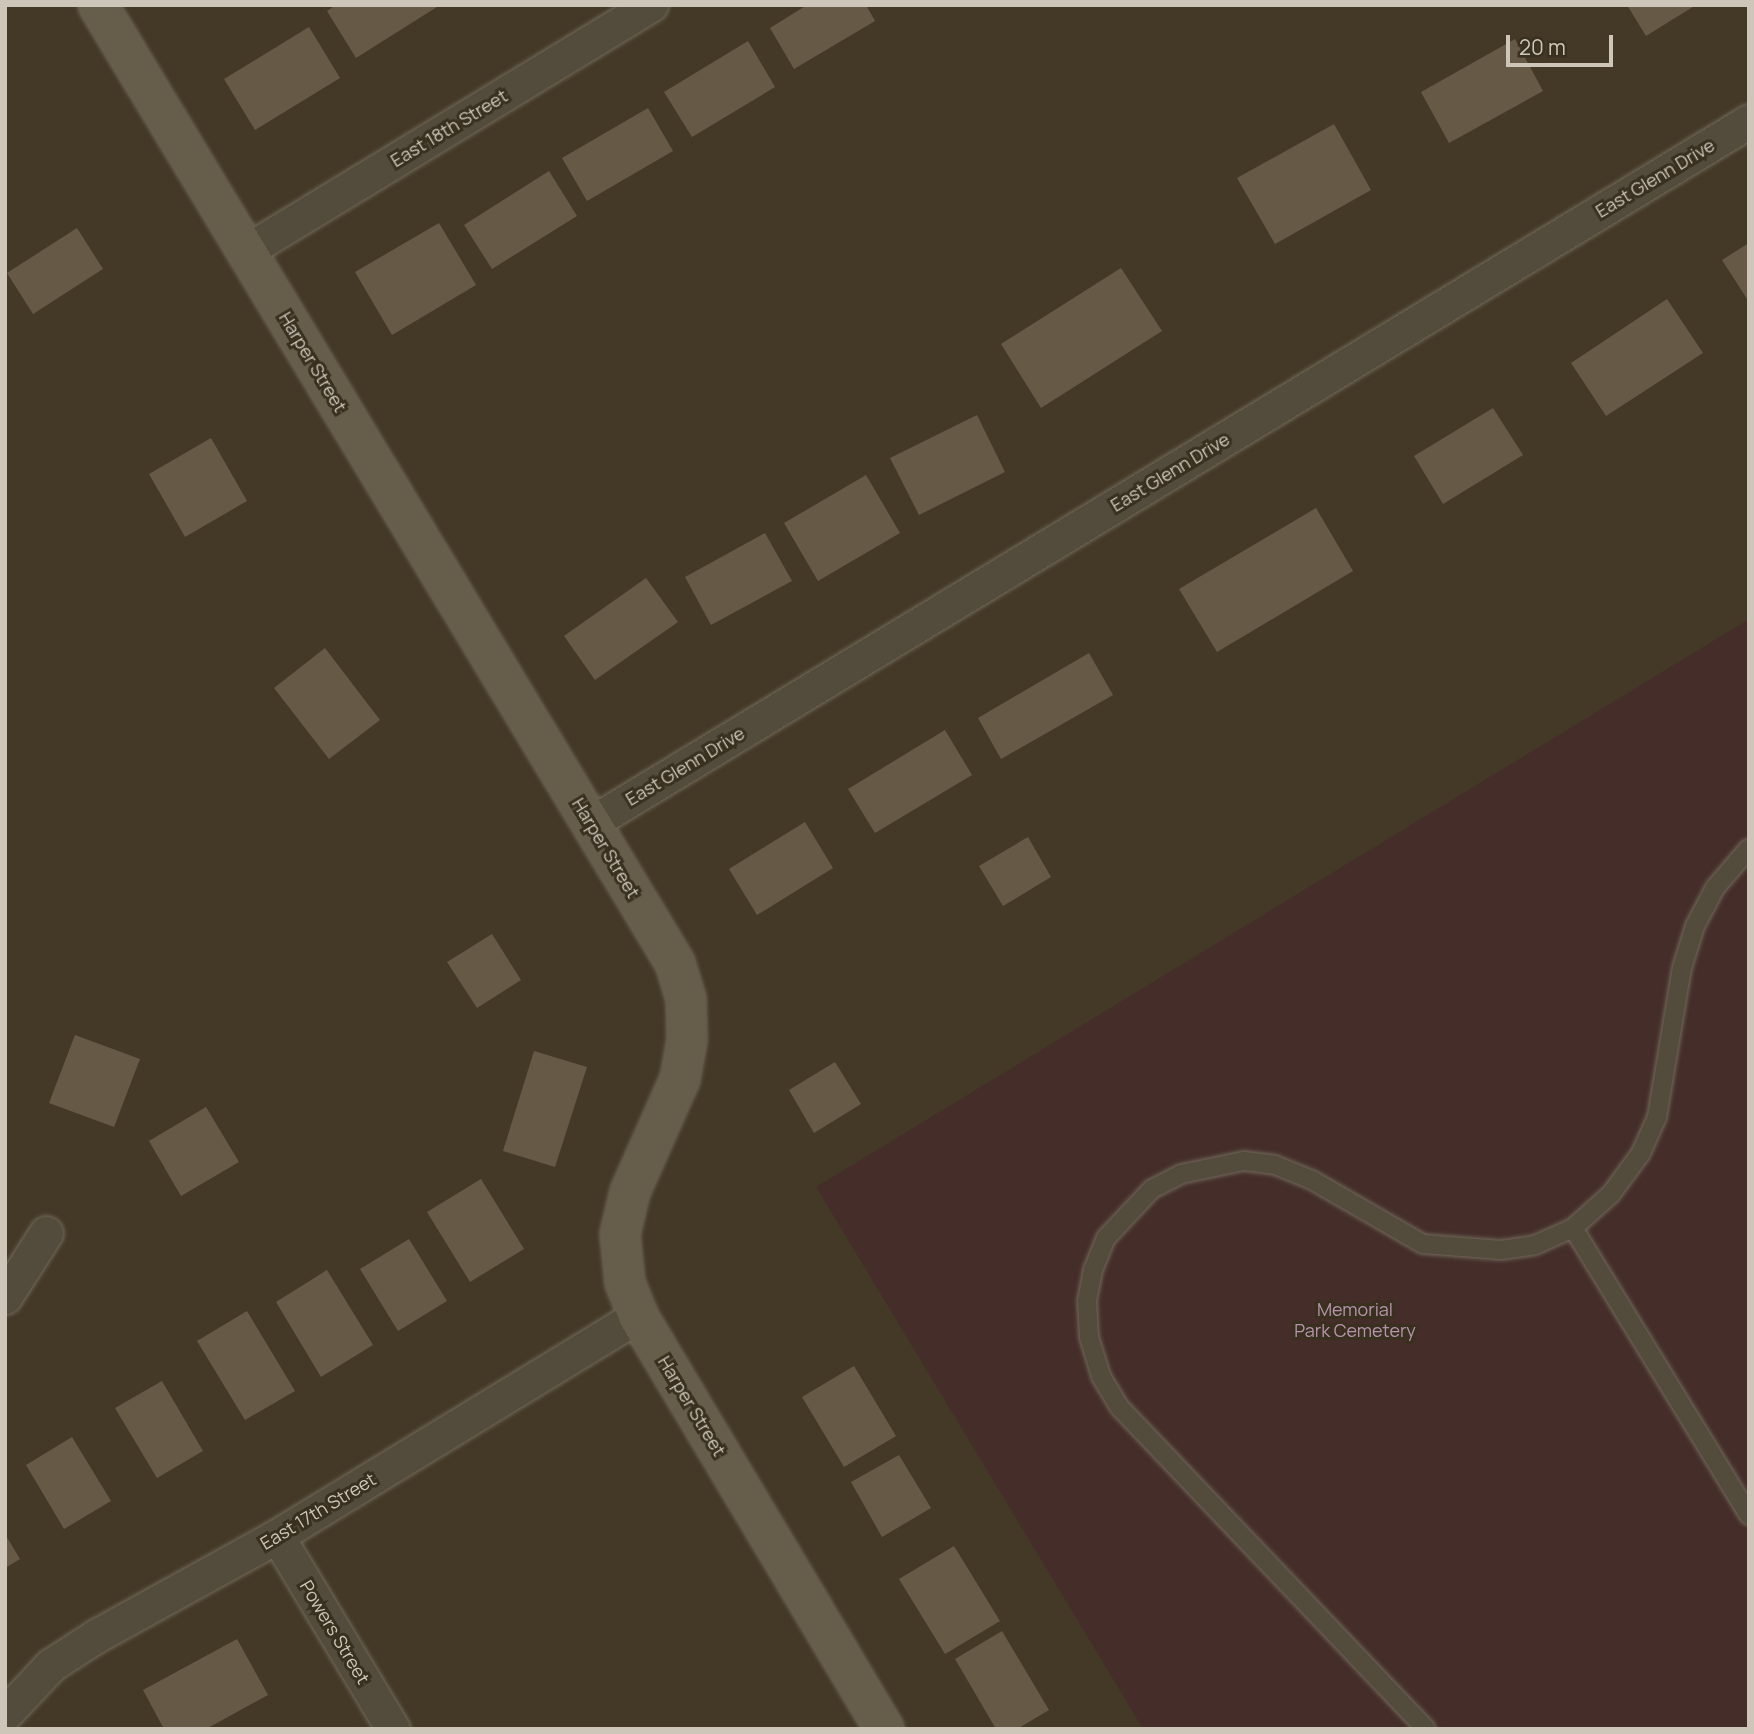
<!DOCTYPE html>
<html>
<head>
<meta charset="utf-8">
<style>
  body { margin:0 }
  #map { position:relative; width:1754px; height:1734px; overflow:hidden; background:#443927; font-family:Manrope,sans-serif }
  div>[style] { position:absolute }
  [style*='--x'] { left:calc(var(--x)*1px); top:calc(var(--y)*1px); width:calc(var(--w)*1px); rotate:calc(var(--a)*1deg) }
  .green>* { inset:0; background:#452e2a }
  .building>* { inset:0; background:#665a47 }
  .roads { filter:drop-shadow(0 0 2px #71695a) drop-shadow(0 0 2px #71695a) }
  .lane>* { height:18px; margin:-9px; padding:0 9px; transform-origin:9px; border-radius:9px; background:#534b3c }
  .street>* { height:33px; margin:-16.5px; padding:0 16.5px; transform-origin:16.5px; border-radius:16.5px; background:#534b3c }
  .secondary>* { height:38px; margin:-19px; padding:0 19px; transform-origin:19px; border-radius:19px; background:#665d4a }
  span { translate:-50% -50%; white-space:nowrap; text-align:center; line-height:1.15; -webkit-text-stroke:6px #393020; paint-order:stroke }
  .street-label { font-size:18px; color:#cdc6b9 }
  .park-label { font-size:18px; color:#b694ac }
  .frame { position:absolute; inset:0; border:7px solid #cdc6b9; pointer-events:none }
  .scale { position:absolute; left:1506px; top:35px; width:107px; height:32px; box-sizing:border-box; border:4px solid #cdc6b9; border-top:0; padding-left:9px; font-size:21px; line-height:24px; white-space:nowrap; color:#cdc6b9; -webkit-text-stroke:5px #393020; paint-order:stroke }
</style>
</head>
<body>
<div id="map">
  <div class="green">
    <i style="clip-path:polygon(1749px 619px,1749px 1729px,1143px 1729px,816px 1187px)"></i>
  </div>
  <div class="building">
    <i style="clip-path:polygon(336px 5px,440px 5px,356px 58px,327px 11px)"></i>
    <i style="clip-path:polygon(807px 5px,866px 5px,875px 21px,794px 69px,770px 28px)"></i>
    <i style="clip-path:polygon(1627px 5px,1696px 5px,1646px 36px)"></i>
    <i style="clip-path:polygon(309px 27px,340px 78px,255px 130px,224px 79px)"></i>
    <i style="clip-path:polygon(1515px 39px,1543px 91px,1449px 143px,1421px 92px)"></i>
    <i style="clip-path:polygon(748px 41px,775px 87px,692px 137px,664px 92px)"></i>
    <i style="clip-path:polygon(648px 108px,673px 151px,587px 201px,562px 158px)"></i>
    <i style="clip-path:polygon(1334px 124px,1371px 190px,1275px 244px,1237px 178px)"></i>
    <i style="clip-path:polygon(549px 171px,577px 216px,492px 269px,464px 225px)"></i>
    <i style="clip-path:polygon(439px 223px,476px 285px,392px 335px,355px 272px)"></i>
    <i style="clip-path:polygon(77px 228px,103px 269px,33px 314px,7px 273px)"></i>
    <i style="clip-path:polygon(1749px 243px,1749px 302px,1722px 260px)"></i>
    <i style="clip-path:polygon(1121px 268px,1162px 331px,1041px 408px,1001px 344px)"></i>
    <i style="clip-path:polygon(1667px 299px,1703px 353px,1606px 416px,1571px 363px)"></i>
    <i style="clip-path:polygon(1493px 408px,1523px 455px,1443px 504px,1414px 456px)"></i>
    <i style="clip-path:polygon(977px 415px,1005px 472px,919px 515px,890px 458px)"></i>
    <i style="clip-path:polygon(211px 438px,247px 501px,185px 537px,149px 474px)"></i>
    <i style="clip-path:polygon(866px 475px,900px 533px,818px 581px,784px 523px)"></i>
    <i style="clip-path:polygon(1316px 508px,1353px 571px,1217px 652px,1179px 589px)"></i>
    <i style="clip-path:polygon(765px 533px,792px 581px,711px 625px,685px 577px)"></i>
    <i style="clip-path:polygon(646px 578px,678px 622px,595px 680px,564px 636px)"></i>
    <i style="clip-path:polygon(325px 648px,380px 720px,329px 759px,274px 688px)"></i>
    <i style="clip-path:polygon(1089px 653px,1113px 695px,1001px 759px,978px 718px)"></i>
    <i style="clip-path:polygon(945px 730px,972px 775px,875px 833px,848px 789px)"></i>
    <i style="clip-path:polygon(805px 822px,833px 868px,757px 915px,729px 869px)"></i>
    <i style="clip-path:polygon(1028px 837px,1051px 877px,1003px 906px,979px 866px)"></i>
    <i style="clip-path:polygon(492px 934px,521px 980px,477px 1008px,447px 962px)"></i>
    <i style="clip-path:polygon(75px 1035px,140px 1059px,114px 1127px,49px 1103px)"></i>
    <i style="clip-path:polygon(534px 1051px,587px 1067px,555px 1167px,503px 1151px)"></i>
    <i style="clip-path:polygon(835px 1062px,861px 1104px,814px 1133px,789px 1090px)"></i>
    <i style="clip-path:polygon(206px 1107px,239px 1162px,181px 1196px,149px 1141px)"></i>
    <i style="clip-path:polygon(481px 1179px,524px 1249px,470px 1282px,427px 1212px)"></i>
    <i style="clip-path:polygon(409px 1239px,447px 1301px,398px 1331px,360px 1269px)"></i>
    <i style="clip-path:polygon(327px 1270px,373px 1345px,321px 1377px,276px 1302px)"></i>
    <i style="clip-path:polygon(247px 1311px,295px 1391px,245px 1420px,197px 1341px)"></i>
    <i style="clip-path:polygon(854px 1366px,896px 1436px,844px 1467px,802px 1397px)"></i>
    <i style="clip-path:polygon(162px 1381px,203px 1451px,157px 1478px,115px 1408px)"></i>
    <i style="clip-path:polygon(72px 1437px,111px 1501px,64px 1529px,26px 1465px)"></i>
    <i style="clip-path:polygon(899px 1455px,931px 1508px,882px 1537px,851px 1482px)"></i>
    <i style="clip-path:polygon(5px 1534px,20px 1559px,5px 1568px)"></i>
    <i style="clip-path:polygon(954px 1546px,1000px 1621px,945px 1654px,899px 1579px)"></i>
    <i style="clip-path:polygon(1002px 1631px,1049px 1710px,1017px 1729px,996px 1729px,955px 1659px)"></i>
    <i style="clip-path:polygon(237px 1639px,268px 1695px,206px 1729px,164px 1729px,143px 1690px)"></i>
  </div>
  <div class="roads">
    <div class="lane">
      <i style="--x:1573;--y:1228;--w:337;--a:58.5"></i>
      <i style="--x:1426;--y:1729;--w:443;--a:-133.6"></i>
      <i style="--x:1120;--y:1408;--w:37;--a:-121"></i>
      <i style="--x:1101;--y:1376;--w:41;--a:-107.1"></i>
      <i style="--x:1089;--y:1337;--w:36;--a:-93"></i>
      <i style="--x:1087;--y:1301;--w:32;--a:-79"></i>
      <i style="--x:1093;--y:1270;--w:35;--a:-68"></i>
      <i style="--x:1106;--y:1238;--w:67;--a:-46.8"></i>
      <i style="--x:1152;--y:1189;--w:33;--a:-27"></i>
      <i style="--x:1181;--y:1174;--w:64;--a:-11.7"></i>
      <i style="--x:1244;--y:1161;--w:31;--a:7"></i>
      <i style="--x:1275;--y:1165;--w:40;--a:22"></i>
      <i style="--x:1312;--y:1180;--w:128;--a:30"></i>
      <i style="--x:1423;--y:1244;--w:78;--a:4.4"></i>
      <i style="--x:1501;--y:1250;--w:34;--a:-8"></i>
      <i style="--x:1535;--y:1245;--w:42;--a:-24.1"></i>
      <i style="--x:1573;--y:1228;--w:51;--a:-41.8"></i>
      <i style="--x:1611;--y:1194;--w:51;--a:-53.8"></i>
      <i style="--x:1641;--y:1153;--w:39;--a:-66"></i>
      <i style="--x:1657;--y:1117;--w:151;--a:-80.5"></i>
      <i style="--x:1682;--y:968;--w:44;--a:-72.8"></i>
      <i style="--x:1695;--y:926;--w:43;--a:-62.2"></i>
      <i style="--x:1715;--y:888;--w:52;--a:-49.6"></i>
    </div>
    <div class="street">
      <i style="--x:246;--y:251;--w:474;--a:-31.3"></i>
      <i style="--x:591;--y:823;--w:1354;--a:-31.22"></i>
      <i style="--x:5;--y:1297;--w:76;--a:-57.4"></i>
      <i style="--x:277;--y:1536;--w:225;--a:59"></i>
      <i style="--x:5;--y:1714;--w:67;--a:-46.8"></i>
      <i style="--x:51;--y:1665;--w:54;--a:-32.8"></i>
      <i style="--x:96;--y:1636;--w:207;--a:-28.9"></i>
      <i style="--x:277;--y:1536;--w:423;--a:-31.4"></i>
    </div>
    <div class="secondary">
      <i style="--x:98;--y:5;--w:1118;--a:58.94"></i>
      <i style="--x:675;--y:963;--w:38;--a:73"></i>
      <i style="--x:686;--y:999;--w:41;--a:88.6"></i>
      <i style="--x:687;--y:1040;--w:40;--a:100"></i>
      <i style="--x:680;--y:1079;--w:124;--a:113.9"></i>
      <i style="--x:630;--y:1192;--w:43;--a:103.4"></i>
      <i style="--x:620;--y:1234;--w:49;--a:84.2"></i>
      <i style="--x:625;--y:1283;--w:35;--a:68"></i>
      <i style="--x:638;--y:1316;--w:481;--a:59.2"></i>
    </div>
  </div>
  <div class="street-label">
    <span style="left:449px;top:128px;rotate:-31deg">East 18th Street</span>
    <span style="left:1655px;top:178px;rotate:-31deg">East Glenn Drive</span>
    <span style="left:313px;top:362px;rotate:59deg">Harper Street</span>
    <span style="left:1170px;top:472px;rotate:-31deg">East Glenn Drive</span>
    <span style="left:685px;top:766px;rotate:-31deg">East Glenn Drive</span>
    <span style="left:606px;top:848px;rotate:59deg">Harper Street</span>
    <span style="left:692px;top:1406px;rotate:59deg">Harper Street</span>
    <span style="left:318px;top:1511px;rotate:-31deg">East 17th Street</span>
    <span style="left:335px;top:1632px;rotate:59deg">Powers Street</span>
  </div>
  <div class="park-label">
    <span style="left:1355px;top:1320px">Memorial<br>Park Cemetery</span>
  </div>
  <div class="frame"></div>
  <div class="scale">20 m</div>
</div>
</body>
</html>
